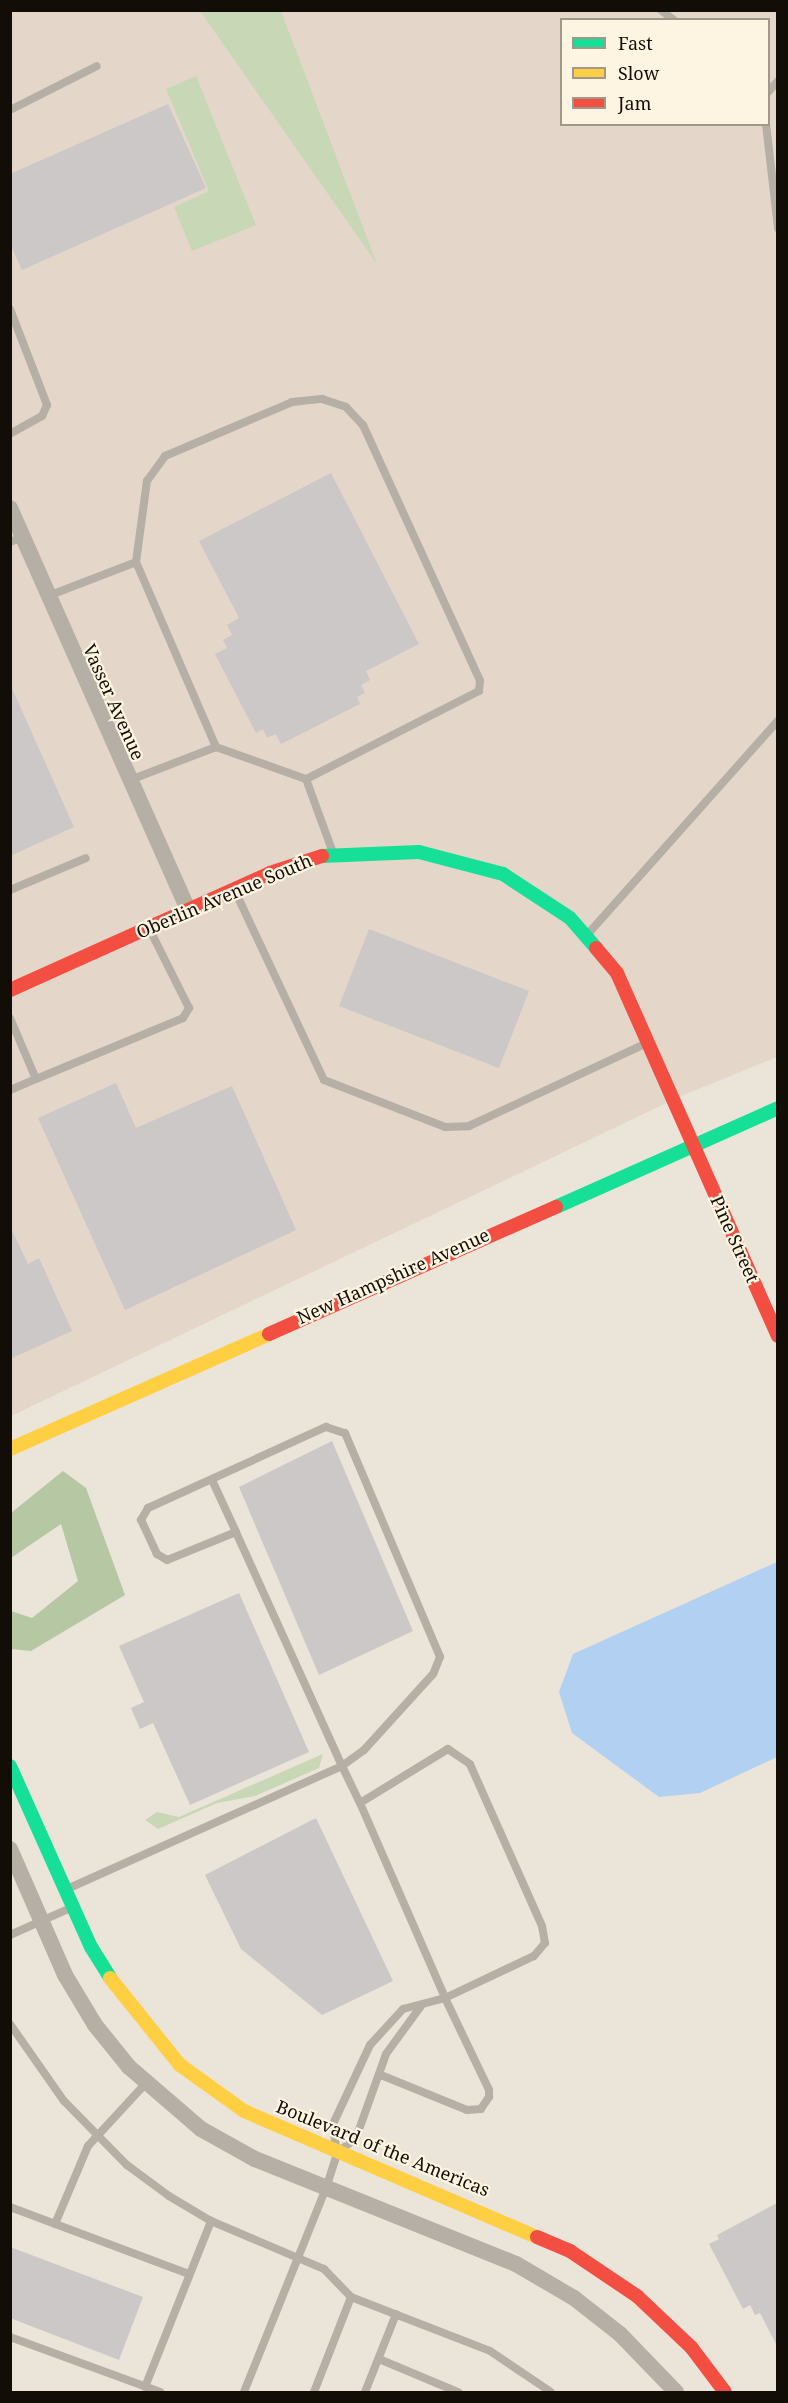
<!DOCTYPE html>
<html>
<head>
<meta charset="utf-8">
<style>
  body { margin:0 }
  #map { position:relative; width:788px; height:2403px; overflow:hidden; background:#ebe4d8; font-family:"Noto Serif",serif }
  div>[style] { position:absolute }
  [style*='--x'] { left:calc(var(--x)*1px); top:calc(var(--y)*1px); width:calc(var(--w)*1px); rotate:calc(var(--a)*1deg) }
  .industrial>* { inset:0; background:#e4d6c9 }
  .green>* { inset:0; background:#c8d7b6 }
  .forest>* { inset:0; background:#b6c7a3 }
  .water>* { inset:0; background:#b2d0f1 }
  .building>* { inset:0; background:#cbc8c7 }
  .lane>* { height:8px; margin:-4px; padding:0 4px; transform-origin:4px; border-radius:4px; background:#b5afa6 }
  .street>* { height:16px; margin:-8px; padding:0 8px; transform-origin:8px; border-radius:8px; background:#b5afa6 }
  .fast>* { height:14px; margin:-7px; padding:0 7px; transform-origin:7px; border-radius:7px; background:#16e098 }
  .slow>* { height:14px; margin:-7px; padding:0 7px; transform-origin:7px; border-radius:7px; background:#ffcf43 }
  .jam>* { height:14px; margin:-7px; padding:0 7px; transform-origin:7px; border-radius:7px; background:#f24e42 }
  span { translate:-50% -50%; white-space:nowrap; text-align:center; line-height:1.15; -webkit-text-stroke:4.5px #fef4e2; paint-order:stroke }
  .street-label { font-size:18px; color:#120e07 }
  .frame { position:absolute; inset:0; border:12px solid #120e07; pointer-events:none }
  .legend { position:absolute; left:560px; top:18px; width:210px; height:108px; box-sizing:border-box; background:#fef4e2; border:2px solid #a0988a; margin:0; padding:8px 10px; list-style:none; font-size:18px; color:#120e07 }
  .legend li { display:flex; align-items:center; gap:12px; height:30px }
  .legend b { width:30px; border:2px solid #a0988a }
</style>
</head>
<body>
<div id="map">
  <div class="industrial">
    <i style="clip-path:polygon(evenodd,11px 11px,777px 11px,777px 1057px,681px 1096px,11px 1416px,11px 11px,562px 20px,768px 20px,768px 124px,562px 124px,562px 20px)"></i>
  </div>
  <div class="green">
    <i style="clip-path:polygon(200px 11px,281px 11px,377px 264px)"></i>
    <i style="clip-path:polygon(196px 76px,256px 225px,192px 251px,174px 207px,209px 191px,166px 89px)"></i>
    <i style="clip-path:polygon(323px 1754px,319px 1768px,255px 1796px,217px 1803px,158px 1829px,145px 1820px,157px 1812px,179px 1817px)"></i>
  </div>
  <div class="forest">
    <i style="clip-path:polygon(63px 1471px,86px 1488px,125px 1595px,31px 1651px,11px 1649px,11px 1611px,32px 1618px,78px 1581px,61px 1524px,11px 1558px,11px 1513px)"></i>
  </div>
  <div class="water">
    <i style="clip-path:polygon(777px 1562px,777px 1757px,700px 1793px,659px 1797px,572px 1733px,559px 1692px,573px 1654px)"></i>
  </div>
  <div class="building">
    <i style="clip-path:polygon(168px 104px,206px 188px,22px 270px,10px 244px,10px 174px)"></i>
    <i style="clip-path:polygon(331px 473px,419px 644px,366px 671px,370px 680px,361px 685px,365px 693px,357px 697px,360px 704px,281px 744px,276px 734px,267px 738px,263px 729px,256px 733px,215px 654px,227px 648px,223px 640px,232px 635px,227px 625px,239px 618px,199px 541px)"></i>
    <i style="clip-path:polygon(10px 684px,74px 827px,10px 856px)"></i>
    <i style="clip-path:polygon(369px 929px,529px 991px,499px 1068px,339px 1006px)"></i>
    <i style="clip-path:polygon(116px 1083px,136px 1128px,232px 1086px,296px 1230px,125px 1310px,38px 1118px)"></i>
    <i style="clip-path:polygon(10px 1226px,28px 1264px,39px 1258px,72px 1331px,10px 1359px)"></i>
    <i style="clip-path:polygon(332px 1441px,413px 1631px,319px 1675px,239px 1487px)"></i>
    <i style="clip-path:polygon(239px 1593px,309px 1752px,190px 1805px,153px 1723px,140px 1729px,131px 1708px,144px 1702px,119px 1646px)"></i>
    <i style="clip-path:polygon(316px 1818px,393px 1981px,322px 2015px,241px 1949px,205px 1875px)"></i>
    <i style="clip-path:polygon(777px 2203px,777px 2346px,760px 2313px,755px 2315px,750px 2305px,743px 2309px,709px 2244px,719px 2239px,717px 2235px)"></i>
    <i style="clip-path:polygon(10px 2247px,143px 2297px,119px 2360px,10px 2318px)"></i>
  </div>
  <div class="lane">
    <i style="--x:661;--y:10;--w:16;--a:38"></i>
    <i style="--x:768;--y:92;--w:15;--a:-48"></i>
    <i style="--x:10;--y:110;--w:97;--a:-26.8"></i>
    <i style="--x:766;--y:124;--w:105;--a:83.4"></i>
    <i style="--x:10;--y:309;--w:103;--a:68.9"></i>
    <i style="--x:47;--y:405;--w:12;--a:114"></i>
    <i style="--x:42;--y:416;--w:37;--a:151"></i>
    <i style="--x:10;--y:542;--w:14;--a:-21"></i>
    <i style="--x:136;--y:562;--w:82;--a:-82.3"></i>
    <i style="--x:147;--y:481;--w:31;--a:-54"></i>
    <i style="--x:165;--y:456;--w:138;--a:-23"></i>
    <i style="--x:292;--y:402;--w:30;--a:-6"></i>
    <i style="--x:322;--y:399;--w:25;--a:18"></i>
    <i style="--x:346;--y:407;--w:25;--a:47"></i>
    <i style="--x:363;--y:425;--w:281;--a:65.4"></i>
    <i style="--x:480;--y:681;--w:10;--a:96"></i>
    <i style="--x:479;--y:691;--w:194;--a:153"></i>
    <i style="--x:48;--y:596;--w:94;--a:-21.1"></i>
    <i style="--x:136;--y:562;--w:202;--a:66.6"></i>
    <i style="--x:216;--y:747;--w:92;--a:159"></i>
    <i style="--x:216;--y:747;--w:96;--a:19.6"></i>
    <i style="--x:306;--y:779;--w:76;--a:69.9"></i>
    <i style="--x:10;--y:890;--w:82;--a:-22.8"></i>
    <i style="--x:235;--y:891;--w:209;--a:64.8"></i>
    <i style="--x:324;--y:1080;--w:130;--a:21.2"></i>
    <i style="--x:445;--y:1127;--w:24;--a:-2"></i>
    <i style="--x:469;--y:1126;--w:196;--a:-25"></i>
    <i style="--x:587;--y:935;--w:287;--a:-48.3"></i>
    <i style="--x:10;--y:1018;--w:66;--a:66.9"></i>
    <i style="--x:36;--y:1079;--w:159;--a:-22.5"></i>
    <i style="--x:183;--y:1018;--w:12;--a:-59"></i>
    <i style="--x:189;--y:1008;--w:87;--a:-116.6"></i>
    <i style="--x:10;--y:1090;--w:28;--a:-23"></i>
    <i style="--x:326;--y:1427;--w:20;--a:18"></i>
    <i style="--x:345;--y:1433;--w:243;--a:67"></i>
    <i style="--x:440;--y:1657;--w:18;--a:112"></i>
    <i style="--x:433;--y:1674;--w:103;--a:132.2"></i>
    <i style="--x:364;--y:1750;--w:27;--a:144"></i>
    <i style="--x:342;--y:1766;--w:257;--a:-114.4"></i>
    <i style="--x:236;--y:1532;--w:74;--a:157.9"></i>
    <i style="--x:167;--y:1560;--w:12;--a:-149"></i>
    <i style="--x:157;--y:1554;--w:38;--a:-115"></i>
    <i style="--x:141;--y:1520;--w:14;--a:-60"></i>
    <i style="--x:148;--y:1508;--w:196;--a:-24.5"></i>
    <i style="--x:212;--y:1480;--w:57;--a:65.2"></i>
    <i style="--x:67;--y:1889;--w:301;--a:-24.1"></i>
    <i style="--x:342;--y:1766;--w:41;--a:64.1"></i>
    <i style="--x:10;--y:1935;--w:69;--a:-24"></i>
    <i style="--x:10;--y:2024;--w:94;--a:55"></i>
    <i style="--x:64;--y:2101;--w:90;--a:45.5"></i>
    <i style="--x:127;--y:2165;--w:52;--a:36.4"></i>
    <i style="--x:169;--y:2196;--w:49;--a:30.8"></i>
    <i style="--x:211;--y:2221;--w:123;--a:23"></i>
    <i style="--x:324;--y:2269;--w:39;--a:46"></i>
    <i style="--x:351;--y:2297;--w:149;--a:21.2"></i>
    <i style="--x:490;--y:2351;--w:73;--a:33.9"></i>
    <i style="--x:342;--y:2149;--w:18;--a:-38"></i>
    <i style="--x:356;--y:2138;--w:89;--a:-70.3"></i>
    <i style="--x:386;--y:2054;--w:59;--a:-53.9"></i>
    <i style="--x:10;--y:2207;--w:191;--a:20.5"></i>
    <i style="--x:55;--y:2224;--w:85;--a:-67.1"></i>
    <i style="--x:88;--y:2146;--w:87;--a:-47.3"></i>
    <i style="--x:10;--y:2337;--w:160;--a:20.1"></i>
    <i style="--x:379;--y:2359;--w:86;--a:22.7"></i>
    <i style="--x:145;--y:2387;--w:179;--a:-68.3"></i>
    <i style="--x:244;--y:2392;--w:220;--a:-68.1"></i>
    <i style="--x:326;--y:2188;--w:36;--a:-72"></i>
    <i style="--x:337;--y:2154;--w:30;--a:-98"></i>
    <i style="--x:333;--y:2124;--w:87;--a:-64.9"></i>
    <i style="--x:370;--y:2045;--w:49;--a:-47.5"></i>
    <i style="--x:403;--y:2009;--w:43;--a:-14.7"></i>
    <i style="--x:445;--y:1998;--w:98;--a:-25.3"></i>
    <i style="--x:534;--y:1956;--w:17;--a:-50"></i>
    <i style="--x:545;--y:1943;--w:17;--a:-100"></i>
    <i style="--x:542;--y:1926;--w:177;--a:-114"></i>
    <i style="--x:470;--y:1764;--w:27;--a:-146"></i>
    <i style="--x:448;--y:1749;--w:103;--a:148.5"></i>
    <i style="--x:360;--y:1803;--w:213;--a:66.4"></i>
    <i style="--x:445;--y:1998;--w:102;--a:64.4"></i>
    <i style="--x:489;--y:2090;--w:7;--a:90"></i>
    <i style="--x:489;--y:2097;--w:14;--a:124"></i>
    <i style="--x:481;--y:2109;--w:14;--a:176"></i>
    <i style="--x:467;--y:2110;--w:93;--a:-157.9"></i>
    <i style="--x:314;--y:2392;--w:102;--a:-68.7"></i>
    <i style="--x:365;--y:2392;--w:84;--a:-68.3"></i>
  </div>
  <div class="street">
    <i style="--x:10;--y:508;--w:439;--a:66.1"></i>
    <i style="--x:10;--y:1849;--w:137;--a:66.4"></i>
    <i style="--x:65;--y:1975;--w:58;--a:59"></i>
    <i style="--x:95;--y:2025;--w:54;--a:51"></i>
    <i style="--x:129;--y:2067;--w:95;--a:40.7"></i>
    <i style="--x:201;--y:2129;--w:62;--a:29.1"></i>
    <i style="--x:255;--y:2159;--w:281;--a:21.9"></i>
    <i style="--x:516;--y:2264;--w:67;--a:30.4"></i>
    <i style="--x:574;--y:2298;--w:58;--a:38"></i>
    <i style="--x:620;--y:2334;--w:81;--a:46"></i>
  </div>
  <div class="fast">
    <i style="--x:322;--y:856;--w:97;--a:-2.4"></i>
    <i style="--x:419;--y:852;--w:87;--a:14.7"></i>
    <i style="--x:503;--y:874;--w:80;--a:33.3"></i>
    <i style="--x:570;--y:918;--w:40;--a:49"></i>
    <i style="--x:556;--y:1207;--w:243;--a:-24"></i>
    <i style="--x:10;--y:1766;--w:198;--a:65.9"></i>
    <i style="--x:91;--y:1947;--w:36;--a:58"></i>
  </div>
  <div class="slow">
    <i style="--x:10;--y:1449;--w:283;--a:-23.9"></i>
    <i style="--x:110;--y:1978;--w:112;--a:51.2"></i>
    <i style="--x:180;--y:2065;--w:79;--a:35.7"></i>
    <i style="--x:244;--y:2111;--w:319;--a:23.3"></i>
  </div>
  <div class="jam">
    <i style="--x:596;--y:948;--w:33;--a:50"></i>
    <i style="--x:617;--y:973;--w:397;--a:66.1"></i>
    <i style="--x:10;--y:990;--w:285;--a:-24.2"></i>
    <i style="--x:270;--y:873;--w:55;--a:-18.1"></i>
    <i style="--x:269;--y:1334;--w:314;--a:-23.9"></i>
    <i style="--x:537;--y:2237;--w:36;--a:23"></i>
    <i style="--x:570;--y:2251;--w:81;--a:33.9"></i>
    <i style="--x:637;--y:2296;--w:74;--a:43.4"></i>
    <i style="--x:691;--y:2347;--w:56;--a:52.9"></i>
  </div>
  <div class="street-label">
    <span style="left:114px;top:702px;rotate:66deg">Vasser Avenue</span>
    <span style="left:224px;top:896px;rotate:-23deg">Oberlin Avenue South</span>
    <span style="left:735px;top:1239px;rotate:66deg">Pine Street</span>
    <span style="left:393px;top:1276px;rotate:-24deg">New Hampshire Avenue</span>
    <span style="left:383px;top:2148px;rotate:22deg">Boulevard of the Americas</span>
  </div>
  <div class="frame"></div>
  <ul class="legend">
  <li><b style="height:8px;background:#16e098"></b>Fast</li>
  <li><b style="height:8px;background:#ffcf43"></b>Slow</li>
  <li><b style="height:8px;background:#f24e42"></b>Jam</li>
  </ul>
</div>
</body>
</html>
